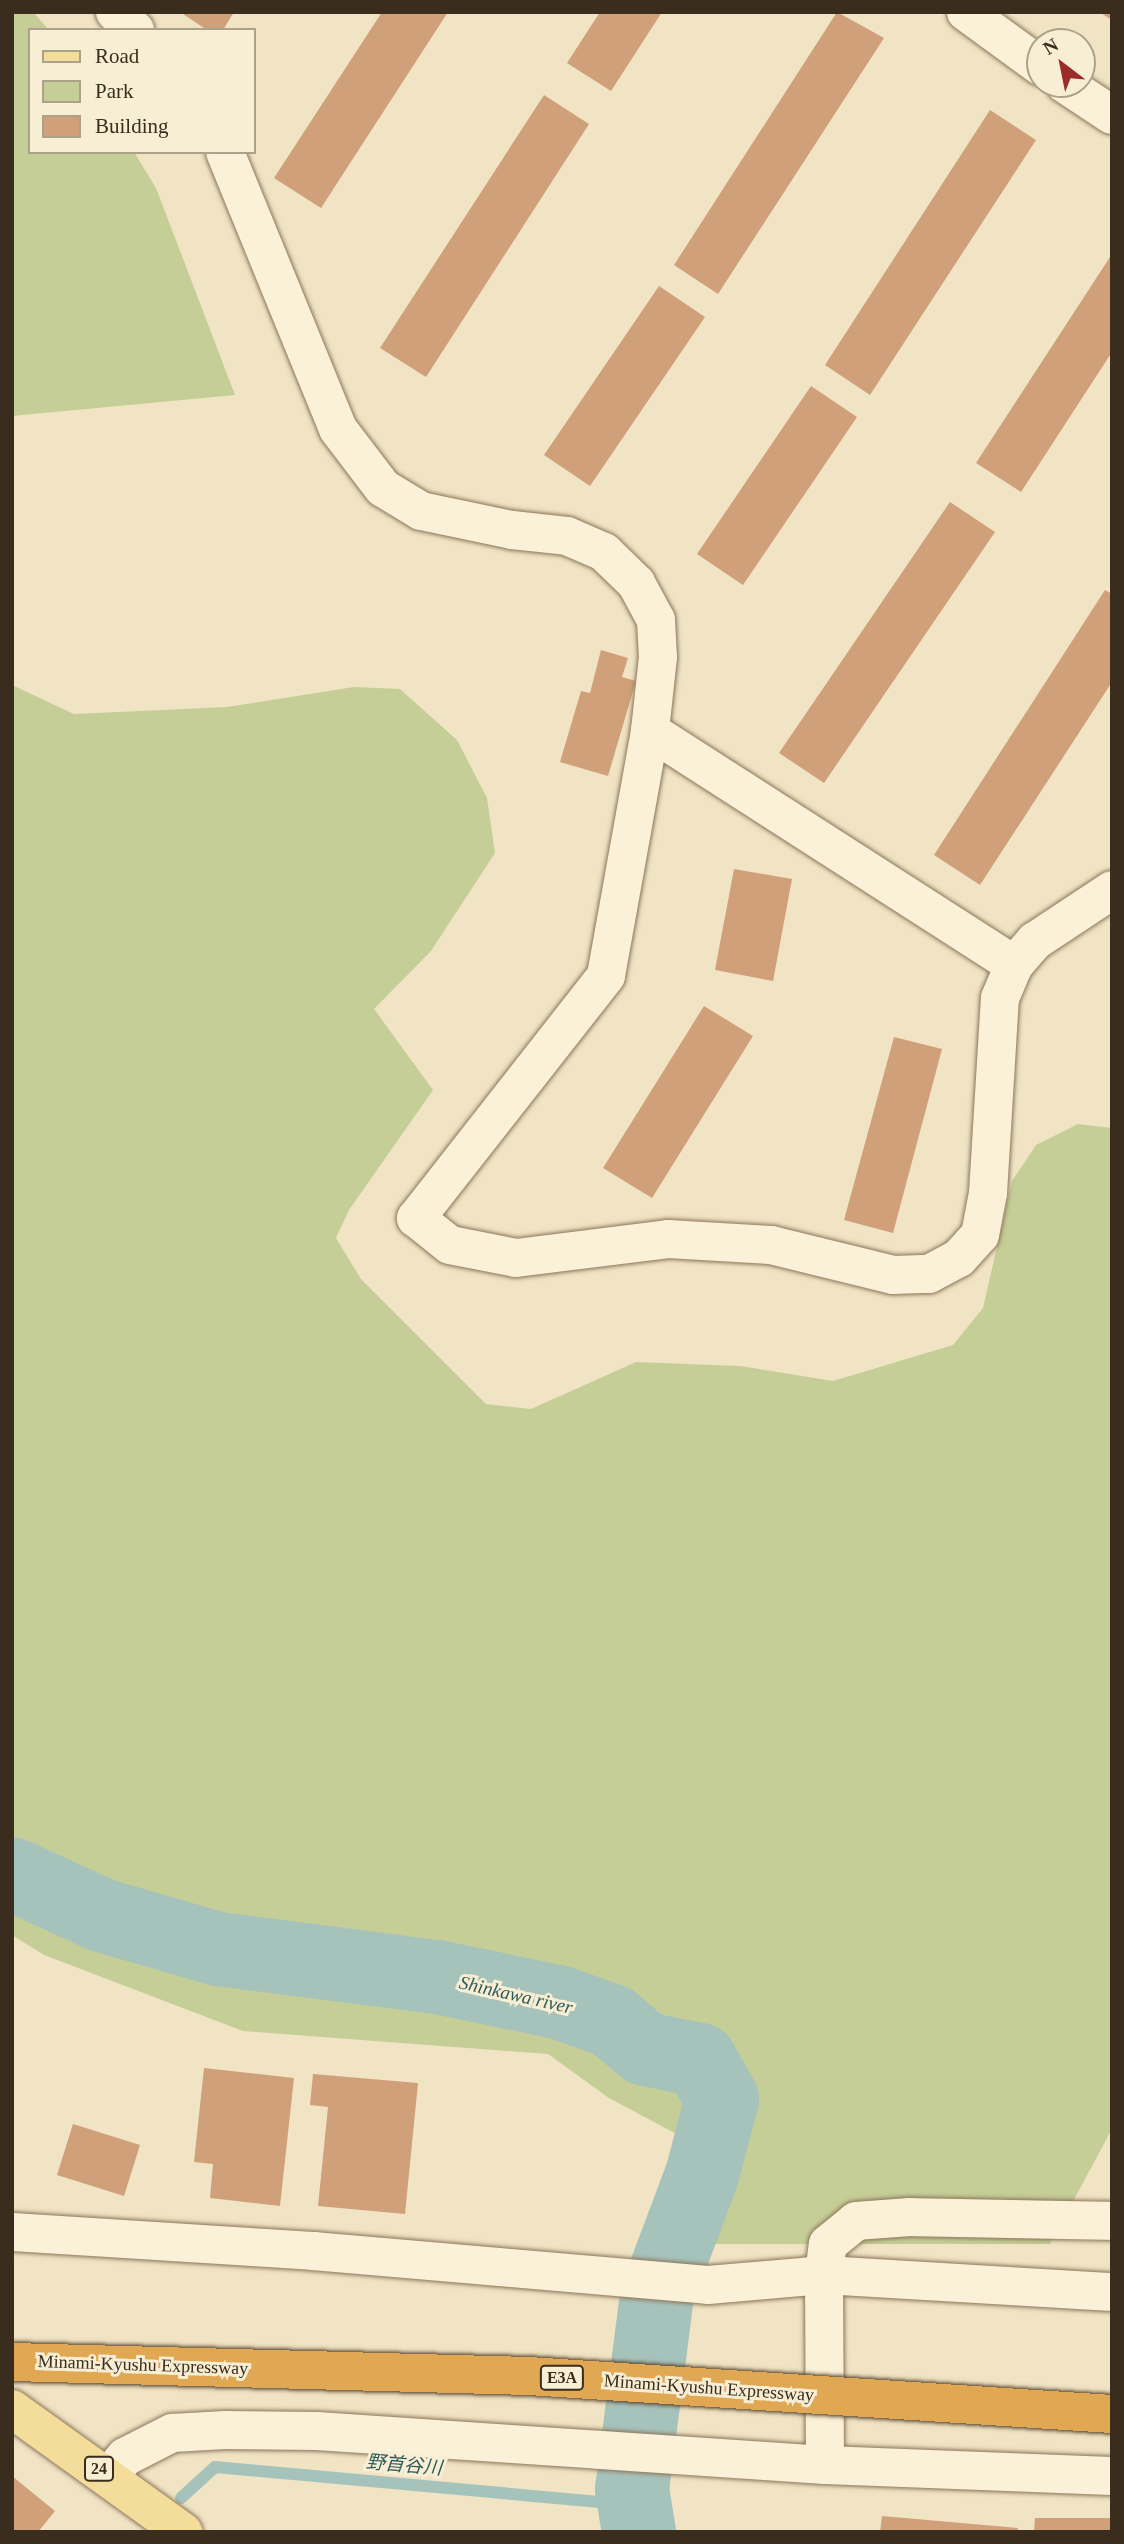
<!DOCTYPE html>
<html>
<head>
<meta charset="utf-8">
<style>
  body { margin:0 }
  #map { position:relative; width:1124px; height:2544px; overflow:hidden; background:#f0e4c4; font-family:"Times New Roman","Noto Sans JP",serif }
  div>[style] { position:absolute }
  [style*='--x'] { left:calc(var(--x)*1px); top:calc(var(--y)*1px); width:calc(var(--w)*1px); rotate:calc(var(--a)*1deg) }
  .green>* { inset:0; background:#c6ce97 }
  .stream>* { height:12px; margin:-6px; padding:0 6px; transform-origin:6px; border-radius:6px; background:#a6c3bb }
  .river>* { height:74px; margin:-37px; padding:0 37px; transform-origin:37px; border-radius:37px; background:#a6c3bb }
  .building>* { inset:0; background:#cfa079 }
  .roads { filter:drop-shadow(0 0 2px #8b765a) drop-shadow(0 0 2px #8b765a) }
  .street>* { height:38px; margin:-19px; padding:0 19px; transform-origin:19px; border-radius:19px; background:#faf1d8 }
  .primary>* { height:38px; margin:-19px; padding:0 19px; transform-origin:19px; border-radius:19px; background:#f4dc9b }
  .bridges { filter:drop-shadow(0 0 2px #59442e) drop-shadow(0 0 2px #59442e) }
  .highway-bridge>* { height:38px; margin:-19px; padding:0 19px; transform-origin:19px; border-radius:19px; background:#e1a853 }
  span { translate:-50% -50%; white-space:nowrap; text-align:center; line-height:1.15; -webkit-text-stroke:6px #f7eed4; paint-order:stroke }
  .shield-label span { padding:2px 5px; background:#f7eed4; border:2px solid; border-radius:5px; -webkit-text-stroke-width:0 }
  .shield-label { font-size:16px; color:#3b2d1e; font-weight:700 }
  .street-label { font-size:18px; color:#3b2d1e }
  .water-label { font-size:19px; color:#2d5b5a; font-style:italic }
  .frame { position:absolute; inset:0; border:14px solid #3b2d1e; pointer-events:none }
  .legend { position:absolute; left:28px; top:28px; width:228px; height:126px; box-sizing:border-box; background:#f7eed4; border:2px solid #aca18b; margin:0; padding:9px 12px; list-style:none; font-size:21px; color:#3b2d1e }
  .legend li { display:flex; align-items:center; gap:14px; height:35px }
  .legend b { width:35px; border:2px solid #aca18b }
  .north { position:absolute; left:1026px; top:28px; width:70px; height:70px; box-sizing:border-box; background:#f7eed4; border:2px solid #aca18b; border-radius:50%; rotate:328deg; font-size:19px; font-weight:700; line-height:28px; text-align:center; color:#3b2d1e }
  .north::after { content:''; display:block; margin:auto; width:24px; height:32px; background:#9c2c28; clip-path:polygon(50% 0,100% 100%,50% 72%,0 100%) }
</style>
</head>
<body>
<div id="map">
  <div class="green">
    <i style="clip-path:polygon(12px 12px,33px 12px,49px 30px,30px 30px,30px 152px,134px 152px,156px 188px,235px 395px,12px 416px)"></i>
    <i style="clip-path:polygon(12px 685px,74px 714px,227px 707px,354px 687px,400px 689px,457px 740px,487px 798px,495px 853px,431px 951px,374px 1009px,433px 1090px,349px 1210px,336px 1238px,361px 1279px,486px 1404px,531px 1409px,636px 1362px,740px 1366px,833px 1381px,953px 1345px,983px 1308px,1012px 1181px,1036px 1145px,1078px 1124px,1112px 1128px,1112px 2129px,1050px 2244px,687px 2244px,725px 2160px,609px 2098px,548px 2054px,243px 2031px,44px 1955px,12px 1935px)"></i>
  </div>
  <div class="stream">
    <i style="--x:181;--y:2498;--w:46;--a:-42.4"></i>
    <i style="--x:215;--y:2467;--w:422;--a:5.2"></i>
  </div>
  <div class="river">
    <i style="--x:12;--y:1874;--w:98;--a:24.7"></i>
    <i style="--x:101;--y:1915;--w:122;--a:16.2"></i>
    <i style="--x:218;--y:1949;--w:221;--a:7.3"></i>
    <i style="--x:437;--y:1977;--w:124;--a:11.7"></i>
    <i style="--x:558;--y:2002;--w:57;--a:19.4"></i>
    <i style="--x:612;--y:2021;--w:43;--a:40.3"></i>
    <i style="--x:645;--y:2049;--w:56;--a:11.3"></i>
    <i style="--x:700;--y:2060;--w:45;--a:60.6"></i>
    <i style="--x:722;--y:2099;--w:79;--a:104.7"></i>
    <i style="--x:702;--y:2175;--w:128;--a:110.6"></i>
    <i style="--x:657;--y:2295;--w:196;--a:97.3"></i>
    <i style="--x:632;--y:2489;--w:44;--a:80.8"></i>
  </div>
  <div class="building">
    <i style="clip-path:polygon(180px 12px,234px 12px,223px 30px,207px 30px)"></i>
    <i style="clip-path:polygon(382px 12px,448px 12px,321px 208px,274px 178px)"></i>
    <i style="clip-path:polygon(600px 12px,662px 12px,611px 91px,567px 63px)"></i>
    <i style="clip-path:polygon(837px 12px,884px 38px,718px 294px,674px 265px)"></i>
    <i style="clip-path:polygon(1099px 12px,1112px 12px,1112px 20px)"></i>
    <i style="clip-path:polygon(544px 95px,589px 124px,426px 377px,380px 348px)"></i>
    <i style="clip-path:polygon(990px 110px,1036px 140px,870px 395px,825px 365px)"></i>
    <i style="clip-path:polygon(1112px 254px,1112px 352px,1021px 492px,976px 463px)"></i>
    <i style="clip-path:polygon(659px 286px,705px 317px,590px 486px,544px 455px)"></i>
    <i style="clip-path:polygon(811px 386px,857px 417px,743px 585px,697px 554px)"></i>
    <i style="clip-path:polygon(950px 502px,995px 532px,824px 783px,779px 753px)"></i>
    <i style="clip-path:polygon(1105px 590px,1112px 594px,1112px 682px,980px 885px,934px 855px)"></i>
    <i style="clip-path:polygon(601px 650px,628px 658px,622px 677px,636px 681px,608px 776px,560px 762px,581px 691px,590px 693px)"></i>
    <i style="clip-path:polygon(734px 869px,792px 879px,773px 981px,715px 970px)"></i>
    <i style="clip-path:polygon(704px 1006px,753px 1036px,652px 1198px,603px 1168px)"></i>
    <i style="clip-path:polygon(894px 1037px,942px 1049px,893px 1233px,844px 1220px)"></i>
    <i style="clip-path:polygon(204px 2068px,294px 2078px,280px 2206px,210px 2198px,213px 2164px,194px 2162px)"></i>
    <i style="clip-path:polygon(313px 2074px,418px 2083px,405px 2214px,318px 2206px,328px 2107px,310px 2105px)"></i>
    <i style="clip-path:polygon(73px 2124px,140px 2145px,124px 2196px,57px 2175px)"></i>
    <i style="clip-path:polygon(12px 2476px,55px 2511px,38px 2532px,12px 2532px)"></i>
    <i style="clip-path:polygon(882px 2516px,1018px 2528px,1017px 2532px,880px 2532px)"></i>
    <i style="clip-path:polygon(1035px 2518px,1112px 2518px,1112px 2532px,1034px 2532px)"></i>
  </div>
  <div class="roads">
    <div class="street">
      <i style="--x:115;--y:12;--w:27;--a:42"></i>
      <i style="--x:966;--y:12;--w:92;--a:36.1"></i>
      <i style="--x:1065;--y:84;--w:56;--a:33.4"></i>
      <i style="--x:225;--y:152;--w:299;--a:67.8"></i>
      <i style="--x:338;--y:429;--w:74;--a:52.7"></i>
      <i style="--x:383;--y:488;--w:44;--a:31.2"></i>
      <i style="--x:421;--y:511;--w:93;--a:11.8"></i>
      <i style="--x:512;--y:530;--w:55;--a:6.2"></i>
      <i style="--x:567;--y:536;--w:40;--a:23.4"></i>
      <i style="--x:604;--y:552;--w:45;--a:44.1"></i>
      <i style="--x:636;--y:583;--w:42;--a:61.6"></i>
      <i style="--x:656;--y:620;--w:37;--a:87"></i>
      <i style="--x:658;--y:657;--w:74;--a:96.2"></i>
      <i style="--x:650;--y:731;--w:249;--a:100.2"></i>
      <i style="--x:606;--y:976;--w:308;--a:128.1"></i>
      <i style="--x:416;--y:1218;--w:43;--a:38.5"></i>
      <i style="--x:450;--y:1245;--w:67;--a:11.1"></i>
      <i style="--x:516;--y:1258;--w:153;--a:-7.1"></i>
      <i style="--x:668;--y:1239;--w:103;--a:3.3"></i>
      <i style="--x:771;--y:1245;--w:126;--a:13.8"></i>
      <i style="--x:893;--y:1275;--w:36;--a:-2"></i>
      <i style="--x:929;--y:1274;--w:34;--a:-28"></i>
      <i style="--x:959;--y:1258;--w:31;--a:-48"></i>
      <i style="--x:980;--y:1235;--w:43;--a:-79.2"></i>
      <i style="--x:988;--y:1193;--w:195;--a:-86.5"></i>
      <i style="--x:1000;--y:998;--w:36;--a:-67"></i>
      <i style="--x:1014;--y:965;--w:32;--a:-49"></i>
      <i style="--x:1035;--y:941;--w:92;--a:-33.5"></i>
      <i style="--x:650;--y:731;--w:433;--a:32.7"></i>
      <i style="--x:12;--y:2232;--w:302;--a:3.6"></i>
      <i style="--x:313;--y:2251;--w:396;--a:4.9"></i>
      <i style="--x:708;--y:2285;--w:116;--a:-4.9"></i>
      <i style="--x:824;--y:2275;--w:289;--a:3.4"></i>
      <i style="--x:825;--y:2465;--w:190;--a:-90.3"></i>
      <i style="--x:824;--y:2275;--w:31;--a:-83"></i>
      <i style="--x:828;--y:2244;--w:36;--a:-39"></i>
      <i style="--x:856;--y:2221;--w:54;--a:-4.2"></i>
      <i style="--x:910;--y:2217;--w:202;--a:1.1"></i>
      <i style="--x:109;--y:2476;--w:25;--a:-50"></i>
      <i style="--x:125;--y:2457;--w:53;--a:-27.1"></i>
      <i style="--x:172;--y:2433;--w:53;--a:-3.2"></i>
      <i style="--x:225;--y:2430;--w:92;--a:0.6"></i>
      <i style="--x:317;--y:2431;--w:509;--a:3.83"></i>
      <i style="--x:825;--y:2465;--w:287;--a:2.2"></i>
    </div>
    <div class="primary">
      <i style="--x:12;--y:2409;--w:211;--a:35.7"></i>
    </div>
  </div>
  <div class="bridges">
    <div class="highway-bridge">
      <i style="--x:12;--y:2362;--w:517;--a:1.55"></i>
      <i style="--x:529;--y:2376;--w:584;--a:3.73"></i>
    </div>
  </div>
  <div class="shield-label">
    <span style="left:562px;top:2378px">E3A</span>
    <span style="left:99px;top:2469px">24</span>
  </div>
  <div class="street-label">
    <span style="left:143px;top:2365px;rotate:2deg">Minami-Kyushu Expressway</span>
    <span style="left:709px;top:2388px;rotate:4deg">Minami-Kyushu Expressway</span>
  </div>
  <div class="water-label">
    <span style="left:516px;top:1995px;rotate:13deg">Shinkawa river</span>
    <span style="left:404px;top:2465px;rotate:5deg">野首谷川</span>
  </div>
  <div class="frame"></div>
  <ul class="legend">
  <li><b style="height:9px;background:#f4dc9b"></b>Road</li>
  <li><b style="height:19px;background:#c6ce97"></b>Park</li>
  <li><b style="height:19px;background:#cfa079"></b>Building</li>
  </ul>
  <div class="north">N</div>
</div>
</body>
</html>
